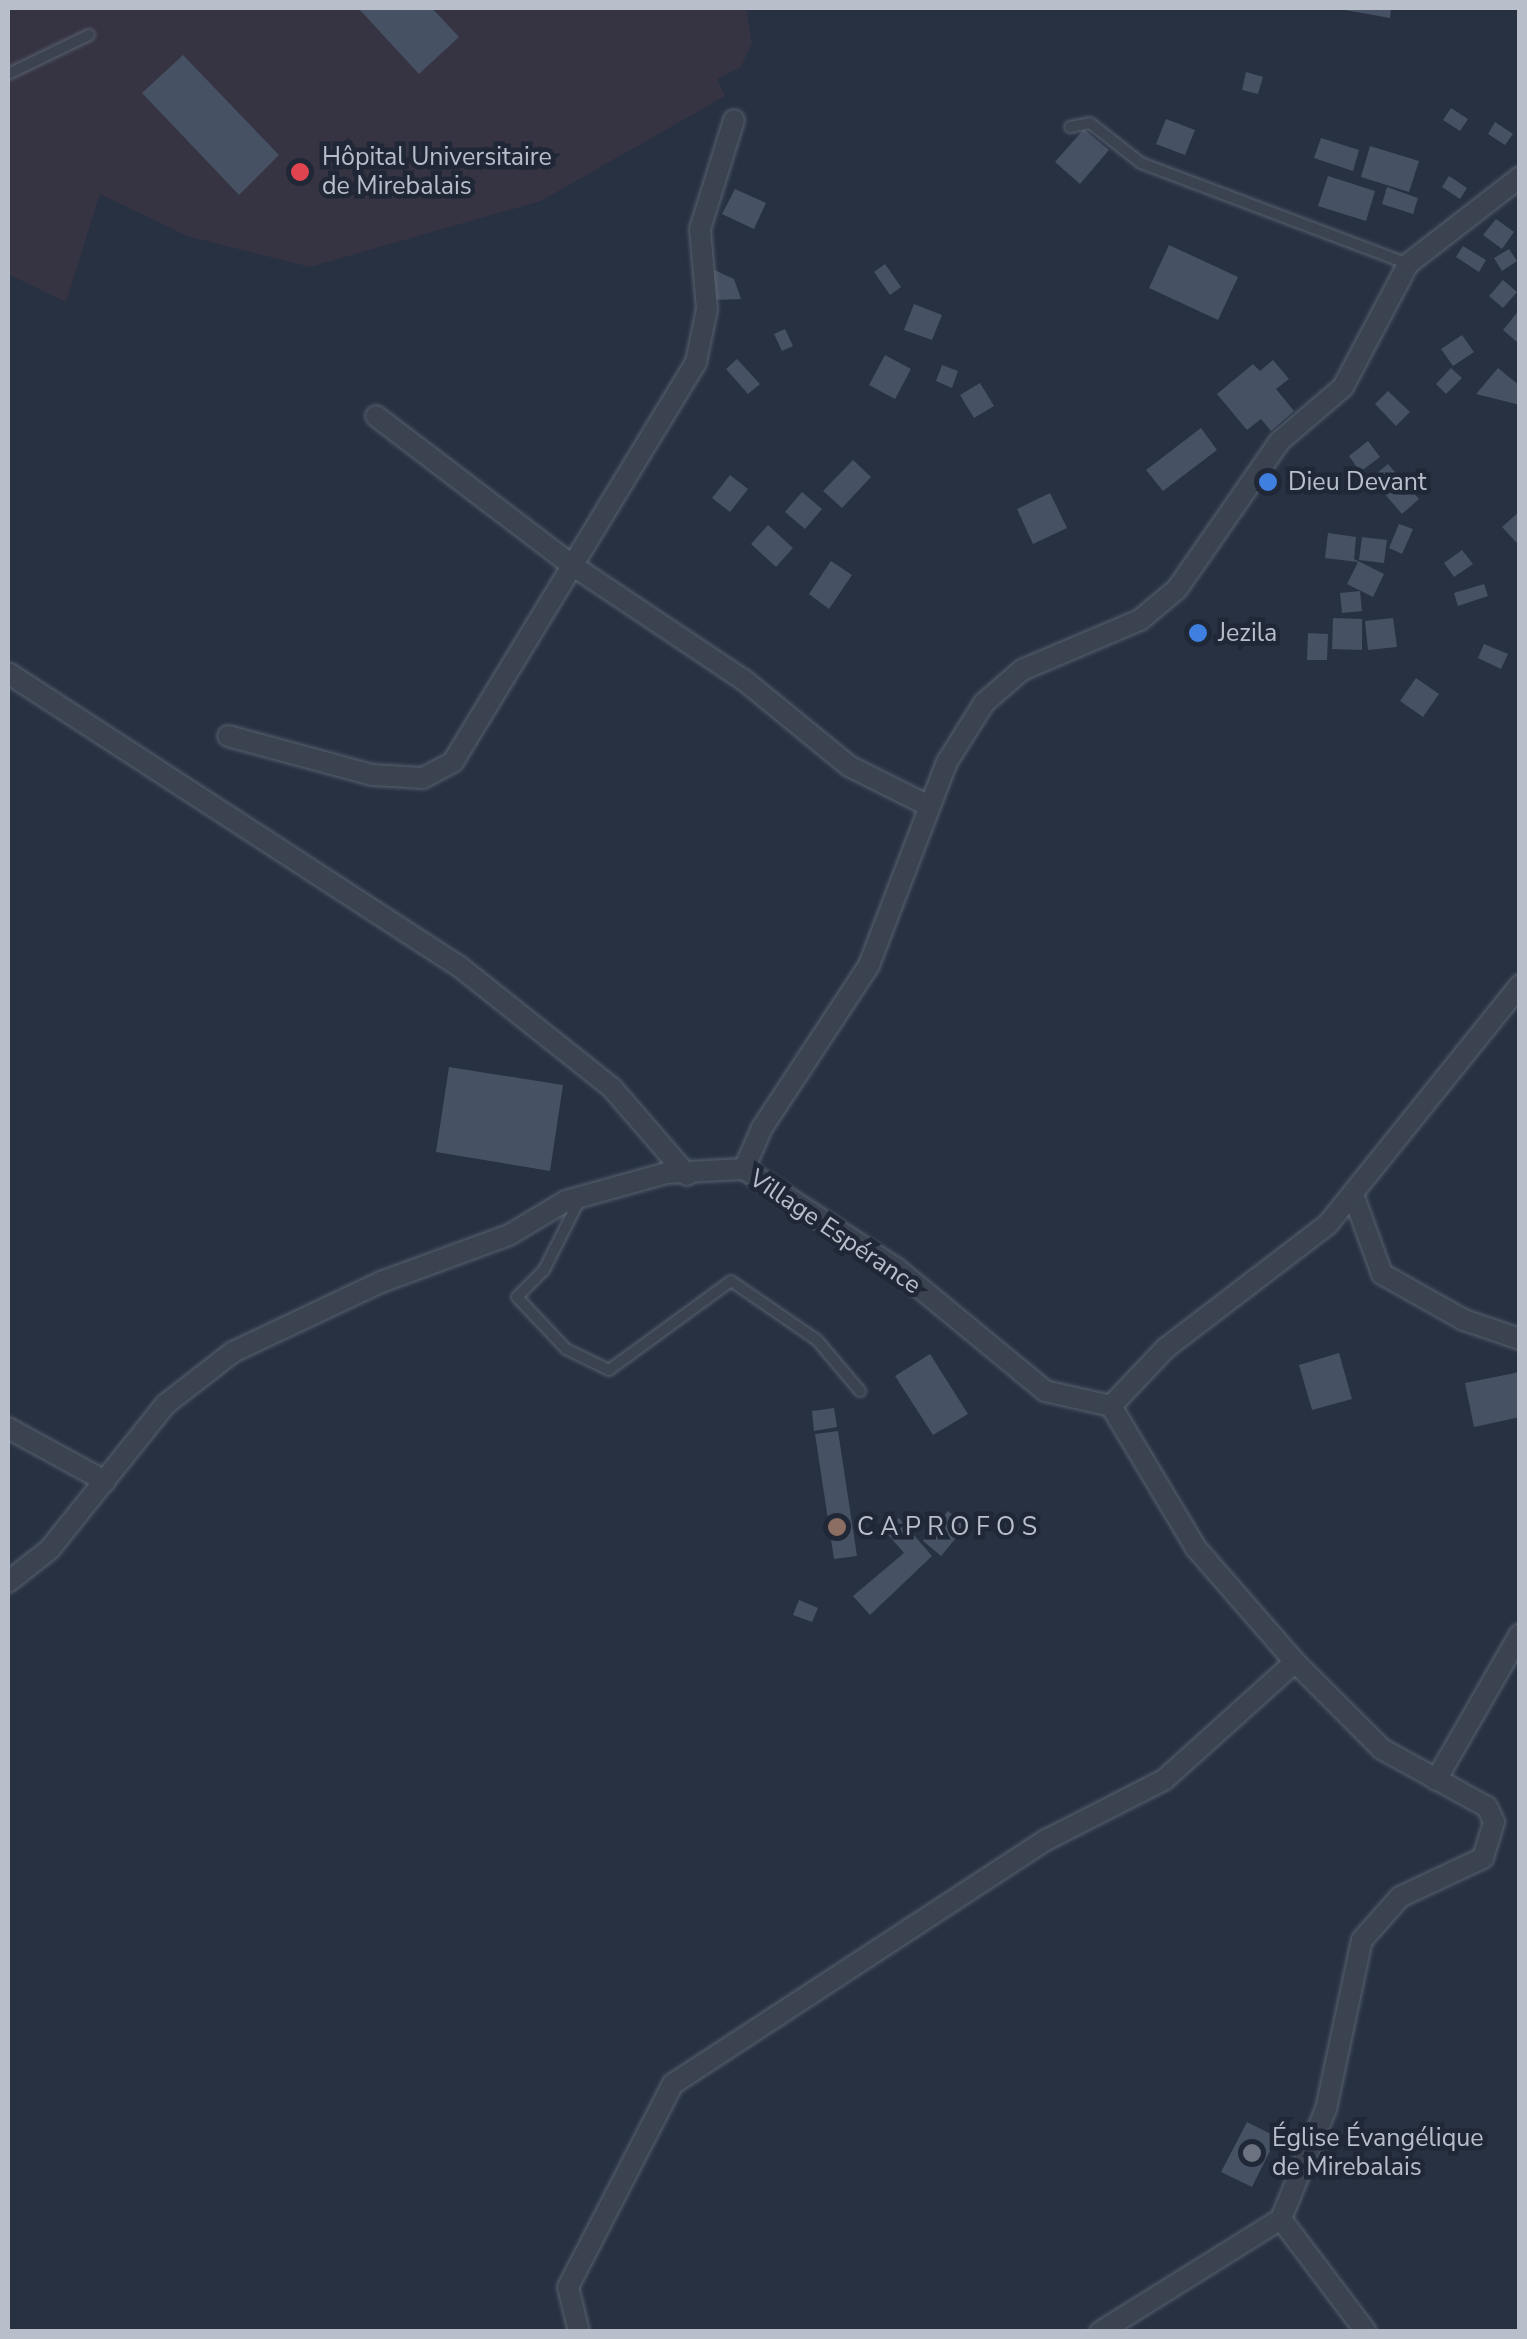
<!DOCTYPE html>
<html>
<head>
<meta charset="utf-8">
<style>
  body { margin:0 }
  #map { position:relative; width:1527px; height:2339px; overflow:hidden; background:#273142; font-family:"Nunito Sans",sans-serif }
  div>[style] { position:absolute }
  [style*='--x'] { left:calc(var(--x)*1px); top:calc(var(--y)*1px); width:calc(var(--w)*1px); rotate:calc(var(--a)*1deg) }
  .medical>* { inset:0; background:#363342 }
  .building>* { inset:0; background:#465163 }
  .roads { filter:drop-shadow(0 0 2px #59616f) drop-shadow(0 0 2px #59616f) }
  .service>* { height:10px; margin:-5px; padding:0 5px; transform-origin:5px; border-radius:5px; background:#3b4351 }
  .minor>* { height:20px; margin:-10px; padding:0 10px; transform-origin:10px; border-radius:10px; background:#3b4351 }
  .dots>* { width:28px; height:28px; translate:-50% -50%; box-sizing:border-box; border:5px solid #202837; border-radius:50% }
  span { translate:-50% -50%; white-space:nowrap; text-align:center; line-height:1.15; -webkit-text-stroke:9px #202837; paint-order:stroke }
  .poi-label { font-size:25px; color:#b8bfcb }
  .left { translate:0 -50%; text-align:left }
  .street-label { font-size:25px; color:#b8bfcb }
  .frame { position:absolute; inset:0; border:10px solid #b8bfcb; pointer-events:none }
</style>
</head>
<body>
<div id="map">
  <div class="medical">
    <i style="clip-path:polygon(8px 8px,746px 8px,752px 43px,741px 67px,717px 79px,725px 96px,541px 201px,310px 267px,187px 236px,100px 194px,66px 302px,8px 274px)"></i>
  </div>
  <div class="building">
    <i style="clip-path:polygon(358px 8px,432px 8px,459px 37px,419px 74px)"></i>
    <i style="clip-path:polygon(1334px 8px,1391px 8px,1390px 18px)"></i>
    <i style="clip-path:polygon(183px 55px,279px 155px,239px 195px,142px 93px)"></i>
    <i style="clip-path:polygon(1246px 72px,1263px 77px,1258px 94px,1242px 90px)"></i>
    <i style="clip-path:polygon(1451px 108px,1468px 119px,1460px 131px,1443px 120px)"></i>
    <i style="clip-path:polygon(1166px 119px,1195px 130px,1185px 155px,1156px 144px)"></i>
    <i style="clip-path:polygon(1495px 122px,1513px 134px,1505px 145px,1488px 134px)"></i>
    <i style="clip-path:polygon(1084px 129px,1109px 150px,1080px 184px,1055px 162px)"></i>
    <i style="clip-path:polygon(1321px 138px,1359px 150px,1353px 171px,1314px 158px)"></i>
    <i style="clip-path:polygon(1370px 146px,1419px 161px,1409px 192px,1361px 177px)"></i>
    <i style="clip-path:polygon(1328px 176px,1375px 191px,1366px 221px,1318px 206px)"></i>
    <i style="clip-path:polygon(1449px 176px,1467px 188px,1460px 199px,1442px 187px)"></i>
    <i style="clip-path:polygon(1387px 187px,1418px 198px,1413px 214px,1382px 204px)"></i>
    <i style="clip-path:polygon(735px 189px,766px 203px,754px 229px,722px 214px)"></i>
    <i style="clip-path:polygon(1496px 219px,1514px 232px,1502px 249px,1483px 235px)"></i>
    <i style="clip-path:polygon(1169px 245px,1238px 277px,1218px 320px,1149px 288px)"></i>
    <i style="clip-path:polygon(1463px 246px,1486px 260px,1479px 272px,1456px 257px)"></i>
    <i style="clip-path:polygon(1509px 249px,1517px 261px,1502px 271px,1494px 258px)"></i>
    <i style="clip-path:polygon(885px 264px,901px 287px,890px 295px,874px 272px)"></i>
    <i style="clip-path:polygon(710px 268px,734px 279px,741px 299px,711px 300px)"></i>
    <i style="clip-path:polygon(1503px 280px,1517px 292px,1503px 308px,1489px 296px)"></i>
    <i style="clip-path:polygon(914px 304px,942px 315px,932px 340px,904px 330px)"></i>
    <i style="clip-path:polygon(1520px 309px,1520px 339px,1517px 342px,1503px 330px)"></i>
    <i style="clip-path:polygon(785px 329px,793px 346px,782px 351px,774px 334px)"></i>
    <i style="clip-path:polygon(1462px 335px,1474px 352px,1453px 366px,1441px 349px)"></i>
    <i style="clip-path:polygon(885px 355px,911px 369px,895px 399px,869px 385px)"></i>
    <i style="clip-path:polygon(737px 359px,760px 384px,748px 394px,726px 369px)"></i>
    <i style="clip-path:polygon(1273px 360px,1289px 379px,1276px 389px,1294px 411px,1271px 431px,1261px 419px,1247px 430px,1217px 394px,1253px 364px,1260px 371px)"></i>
    <i style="clip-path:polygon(942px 365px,958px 371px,952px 388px,936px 381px)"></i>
    <i style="clip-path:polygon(1451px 368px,1462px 378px,1446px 394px,1436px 384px)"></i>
    <i style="clip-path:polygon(1498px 368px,1520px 386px,1520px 405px,1476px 394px)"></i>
    <i style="clip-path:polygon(980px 383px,994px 406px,974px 418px,960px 395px)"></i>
    <i style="clip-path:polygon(1388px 391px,1410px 412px,1396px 426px,1375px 404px)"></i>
    <i style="clip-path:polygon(1201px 428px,1217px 450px,1163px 491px,1146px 470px)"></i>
    <i style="clip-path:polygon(1368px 441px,1380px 457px,1360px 472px,1349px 456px)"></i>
    <i style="clip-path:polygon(853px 460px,871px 477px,842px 508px,823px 491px)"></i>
    <i style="clip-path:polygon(1388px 464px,1419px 499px,1402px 514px,1371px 478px)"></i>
    <i style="clip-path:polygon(730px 475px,748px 489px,730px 512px,712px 498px)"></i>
    <i style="clip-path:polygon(802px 492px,822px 509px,805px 529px,785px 512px)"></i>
    <i style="clip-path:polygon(1050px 493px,1067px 528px,1033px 544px,1017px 509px)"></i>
    <i style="clip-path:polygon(1520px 511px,1520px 539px,1516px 542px,1502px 527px)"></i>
    <i style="clip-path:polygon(1399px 524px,1413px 529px,1402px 554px,1389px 548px)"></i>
    <i style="clip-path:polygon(768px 525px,793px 548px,776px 567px,751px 544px)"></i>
    <i style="clip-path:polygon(1328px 533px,1356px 537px,1354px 559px,1384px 574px,1373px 597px,1347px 584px,1358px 562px,1325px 558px)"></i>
    <i style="clip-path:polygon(1362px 537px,1387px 540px,1384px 563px,1359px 560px)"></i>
    <i style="clip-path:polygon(1462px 550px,1473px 564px,1454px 577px,1444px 563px)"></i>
    <i style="clip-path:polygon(831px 561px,852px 575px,829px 609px,809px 594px)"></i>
    <i style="clip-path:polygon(1484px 584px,1488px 596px,1458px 606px,1454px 593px)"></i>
    <i style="clip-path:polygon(1360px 591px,1362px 611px,1342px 613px,1340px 593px)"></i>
    <i style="clip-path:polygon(1333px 618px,1362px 619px,1362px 650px,1332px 649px)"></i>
    <i style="clip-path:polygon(1393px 618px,1397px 647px,1368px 650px,1365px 621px)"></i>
    <i style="clip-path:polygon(1308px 633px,1328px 634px,1327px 660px,1307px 660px)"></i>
    <i style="clip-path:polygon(1484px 644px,1508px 654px,1501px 669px,1478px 658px)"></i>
    <i style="clip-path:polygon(1416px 678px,1439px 694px,1423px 717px,1400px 701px)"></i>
    <i style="clip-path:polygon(449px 1067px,563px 1085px,550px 1171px,436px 1152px)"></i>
    <i style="clip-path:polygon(1339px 1353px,1352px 1399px,1312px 1410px,1299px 1365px)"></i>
    <i style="clip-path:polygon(930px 1354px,968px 1414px,933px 1435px,895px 1376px)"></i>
    <i style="clip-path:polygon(1520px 1372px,1520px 1417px,1474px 1427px,1465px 1383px)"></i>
    <i style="clip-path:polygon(834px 1408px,837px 1427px,814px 1431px,812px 1411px)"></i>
    <i style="clip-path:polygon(838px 1431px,857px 1556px,834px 1559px,815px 1434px)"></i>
    <i style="clip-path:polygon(948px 1511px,966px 1526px,941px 1556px,923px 1541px)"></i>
    <i style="clip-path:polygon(899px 1518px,932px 1556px,870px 1615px,853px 1596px,904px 1553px,885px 1531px)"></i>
    <i style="clip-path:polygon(799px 1600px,818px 1608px,812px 1622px,793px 1615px)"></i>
    <i style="clip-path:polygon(1247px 2122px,1277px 2137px,1252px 2187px,1221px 2172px)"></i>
  </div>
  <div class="roads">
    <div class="service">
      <i style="--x:8;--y:74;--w:90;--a:-25.7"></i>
      <i style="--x:1070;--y:127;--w:20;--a:-11"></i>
      <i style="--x:1090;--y:123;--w:65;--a:38.1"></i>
      <i style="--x:1141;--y:163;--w:285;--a:20.7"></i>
      <i style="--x:581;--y:1197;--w:82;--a:116.9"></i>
      <i style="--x:544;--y:1270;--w:38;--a:135"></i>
      <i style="--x:517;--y:1297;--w:71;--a:46.7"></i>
      <i style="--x:566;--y:1349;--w:48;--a:26"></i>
      <i style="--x:609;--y:1370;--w:151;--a:-36.1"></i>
      <i style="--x:731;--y:1281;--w:104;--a:34.5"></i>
      <i style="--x:817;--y:1340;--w:67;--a:49.9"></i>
    </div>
    <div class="minor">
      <i style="--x:376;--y:416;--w:243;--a:37.3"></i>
      <i style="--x:569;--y:563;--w:211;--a:33.8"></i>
      <i style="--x:744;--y:680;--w:136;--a:39.3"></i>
      <i style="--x:849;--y:766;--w:89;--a:26.6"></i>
      <i style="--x:8;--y:673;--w:539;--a:33.04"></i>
      <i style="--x:460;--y:967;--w:194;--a:38.5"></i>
      <i style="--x:612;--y:1088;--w:115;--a:49.2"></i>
      <i style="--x:228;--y:736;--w:150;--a:15.1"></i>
      <i style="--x:373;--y:775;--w:50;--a:3.4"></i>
      <i style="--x:423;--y:778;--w:34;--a:-28"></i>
      <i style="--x:453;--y:762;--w:468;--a:-58.7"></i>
      <i style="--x:696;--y:362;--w:54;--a:-78.3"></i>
      <i style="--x:707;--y:309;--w:80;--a:-95"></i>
      <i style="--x:700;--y:229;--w:114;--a:-72.7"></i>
      <i style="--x:744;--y:1169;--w:45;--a:-66.3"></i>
      <i style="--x:762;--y:1128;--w:195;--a:-56.7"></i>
      <i style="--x:869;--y:965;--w:217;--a:-69"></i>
      <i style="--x:947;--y:762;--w:70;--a:-57.9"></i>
      <i style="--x:984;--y:703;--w:50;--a:-41"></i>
      <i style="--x:1022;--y:670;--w:128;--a:-23"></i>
      <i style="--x:1140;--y:620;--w:48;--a:-40"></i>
      <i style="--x:1177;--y:589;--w:180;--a:-55.2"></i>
      <i style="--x:1280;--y:441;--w:83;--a:-40.6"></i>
      <i style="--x:1343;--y:387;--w:139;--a:-62.1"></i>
      <i style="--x:1408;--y:264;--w:142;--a:-37.8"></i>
      <i style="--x:1354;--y:1197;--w:82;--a:70"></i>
      <i style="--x:1382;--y:1274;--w:94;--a:29.3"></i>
      <i style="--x:1464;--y:1320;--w:59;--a:18.7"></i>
      <i style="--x:8;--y:1428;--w:111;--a:28.7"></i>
      <i style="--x:8;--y:1582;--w:52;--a:-38"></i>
      <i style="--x:49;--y:1550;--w:187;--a:-51.3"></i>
      <i style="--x:166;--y:1404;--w:85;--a:-37.8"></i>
      <i style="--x:233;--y:1352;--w:164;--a:-25.3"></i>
      <i style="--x:381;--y:1282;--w:136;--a:-20.2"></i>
      <i style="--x:509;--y:1235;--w:66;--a:-30.8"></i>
      <i style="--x:566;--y:1201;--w:104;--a:-15.6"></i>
      <i style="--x:666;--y:1173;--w:78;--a:-2.9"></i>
      <i style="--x:744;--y:1169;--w:181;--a:33.1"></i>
      <i style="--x:896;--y:1268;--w:193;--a:39.5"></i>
      <i style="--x:1045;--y:1391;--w:68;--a:12.8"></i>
      <i style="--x:1111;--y:1406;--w:80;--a:-46.5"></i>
      <i style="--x:1166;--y:1348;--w:204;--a:-37.4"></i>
      <i style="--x:1328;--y:1224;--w:307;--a:-51.2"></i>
      <i style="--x:1436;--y:1780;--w:168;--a:-60.1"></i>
      <i style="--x:1281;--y:2219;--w:141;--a:53"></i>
      <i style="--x:579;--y:2332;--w:46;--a:-103.7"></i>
      <i style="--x:568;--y:2287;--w:229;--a:-62.7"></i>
      <i style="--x:673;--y:2084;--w:448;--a:-33.2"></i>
      <i style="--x:1048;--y:1839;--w:130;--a:-27"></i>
      <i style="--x:1164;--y:1780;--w:176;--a:-42"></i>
      <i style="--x:1100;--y:2332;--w:213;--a:-32"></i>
      <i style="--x:1281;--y:2219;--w:119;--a:-67.8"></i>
      <i style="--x:1326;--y:2109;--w:173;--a:-78"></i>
      <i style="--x:1362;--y:1940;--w:57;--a:-48.5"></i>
      <i style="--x:1400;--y:1897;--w:92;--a:-25.2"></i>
      <i style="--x:1483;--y:1858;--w:38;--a:-73"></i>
      <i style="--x:1494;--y:1822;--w:17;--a:-115"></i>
      <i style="--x:1487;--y:1807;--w:120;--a:-151.1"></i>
      <i style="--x:1382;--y:1749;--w:123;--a:-135"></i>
      <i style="--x:1295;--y:1662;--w:151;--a:-131"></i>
      <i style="--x:1196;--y:1548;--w:165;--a:-120.9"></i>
    </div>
  </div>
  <div class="dots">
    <i style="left:300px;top:172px;background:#e0444e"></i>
    <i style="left:1268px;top:482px;background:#3f7fe0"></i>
    <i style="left:1198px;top:633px;background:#3f7fe0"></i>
    <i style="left:837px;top:1527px;background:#8d6e63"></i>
    <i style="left:1252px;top:2153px;background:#6b7280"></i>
  </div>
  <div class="poi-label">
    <span class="left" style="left:322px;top:172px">Hôpital Universitaire<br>de Mirebalais</span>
    <span class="left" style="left:1288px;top:482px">Dieu Devant</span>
    <span class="left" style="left:1218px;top:633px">Jezila</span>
    <span class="left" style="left:857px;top:1527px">C A P R O F O S</span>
    <span class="left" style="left:1272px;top:2153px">Église Évangélique<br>de Mirebalais</span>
  </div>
  <div class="street-label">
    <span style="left:835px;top:1232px;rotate:34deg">Village Espérance</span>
  </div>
  <div class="frame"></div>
</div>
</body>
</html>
